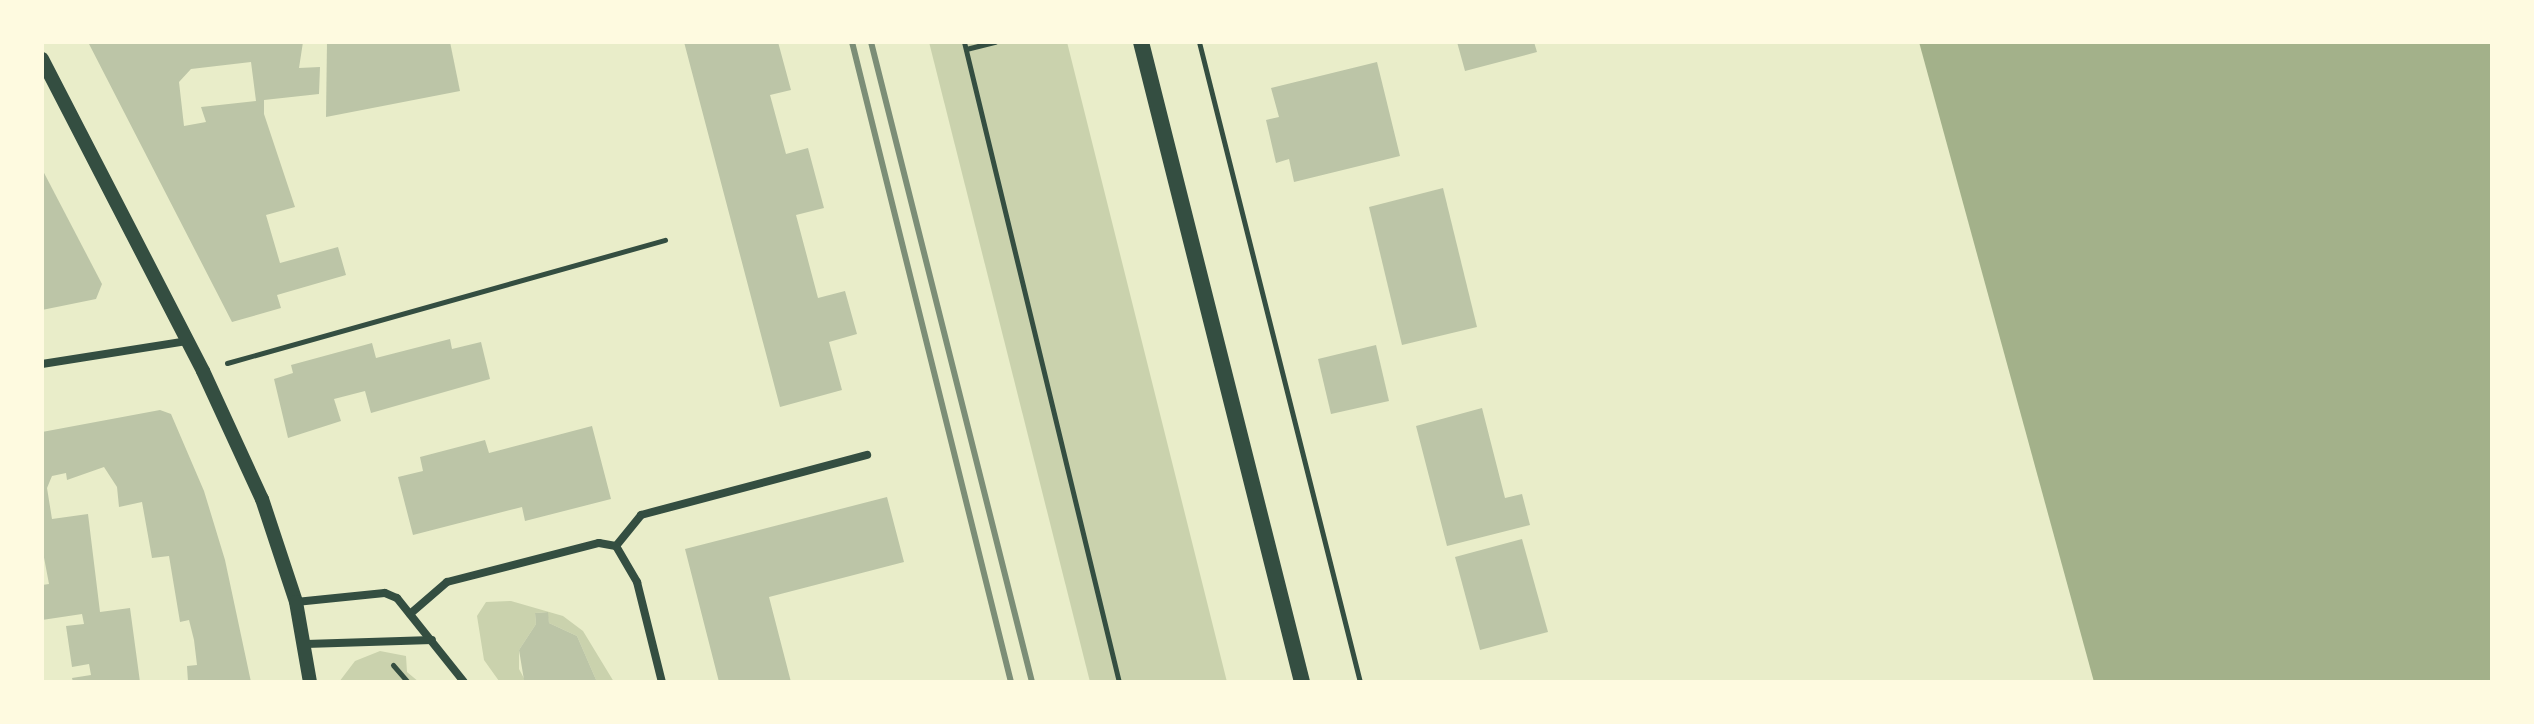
<!DOCTYPE html>
<html>
<head>
<meta charset="utf-8">
<style>
  body { margin:0 }
  #map { position:relative; width:2534px; height:724px; overflow:hidden; background:#e9edc9; font-family:"DejaVu Sans",sans-serif }
  div>[style] { position:absolute }
  [style*='--x'] { left:calc(var(--x)*1px); top:calc(var(--y)*1px); width:calc(var(--w)*1px); rotate:calc(var(--a)*1deg) }
  .green>* { inset:0; background:#cad2ad }
  .water>* { inset:0; background:#a3b18a }
  .building>* { inset:0; background:#bcc5a7 }
  .path>* { height:5px; margin:-2.5px; padding:0 2.5px; transform-origin:2.5px; border-radius:2.5px; background:#344e41 }
  .minor>* { height:8px; margin:-4px; padding:0 4px; transform-origin:4px; border-radius:4px; background:#344e41 }
  .tertiary>* { height:14px; margin:-7px; padding:0 7px; transform-origin:7px; border-radius:7px; background:#344e41 }
  .secondary>* { height:16px; margin:-8px; padding:0 8px; transform-origin:8px; border-radius:8px; background:#344e41 }
  .rail>* { height:6px; margin:-3px; padding:0 3px; transform-origin:3px; border-radius:3px; background:#7c8e77 }
  span { translate:-50% -50%; white-space:nowrap; text-align:center; line-height:1.15; -webkit-text-stroke:7px #fefae0; paint-order:stroke }
  .frame { position:absolute; inset:0; border:44px solid #fefae0; pointer-events:none }
</style>
</head>
<body>
<div id="map">
  <div class="green">
    <i style="clip-path:polygon(929px 42px,1067px 42px,1227px 682px,1090px 682px)"></i>
    <i style="clip-path:polygon(511px 601px,563px 616px,583px 631px,614px 682px,597px 682px,577px 636px,549px 623px,547px 612px,535px 613px,536px 624px,519px 650px,519px 669px,526px 682px,499px 681px,484px 660px,477px 616px,486px 602px)"></i>
    <i style="clip-path:polygon(380px 651px,406px 656px,407px 672px,419px 682px,339px 682px,355px 661px)"></i>
  </div>
  <div class="water">
    <i style="clip-path:polygon(1919px 42px,2492px 42px,2492px 682px,2094px 682px)"></i>
  </div>
  <div class="building">
    <i style="clip-path:polygon(evenodd,88px 42px,303px 42px,299px 68px,320px 67px,319px 94px,264px 100px,264px 114px,295px 207px,266px 215px,280px 263px,338px 247px,346px 275px,277px 295px,281px 308px,232px 322px,88px 42px,251px 62px,256px 101px,201px 107px,206px 122px,184px 126px,179px 82px,191px 69px,251px 62px)"></i>
    <i style="clip-path:polygon(327px 42px,450px 42px,460px 91px,326px 117px)"></i>
    <i style="clip-path:polygon(684px 42px,778px 42px,791px 90px,770px 95px,786px 154px,808px 148px,824px 208px,796px 215px,818px 298px,845px 291px,857px 334px,829px 342px,842px 390px,780px 407px)"></i>
    <i style="clip-path:polygon(1457px 42px,1534px 42px,1537px 52px,1465px 71px)"></i>
    <i style="clip-path:polygon(1377px 62px,1400px 156px,1294px 182px,1289px 159px,1276px 163px,1266px 120px,1279px 117px,1271px 88px)"></i>
    <i style="clip-path:polygon(42px 169px,102px 284px,96px 299px,42px 310px)"></i>
    <i style="clip-path:polygon(1443px 188px,1477px 327px,1402px 345px,1369px 207px)"></i>
    <i style="clip-path:polygon(450px 339px,452px 349px,481px 342px,490px 379px,371px 413px,365px 391px,334px 399px,341px 421px,288px 438px,274px 379px,293px 373px,291px 365px,372px 343px,376px 358px)"></i>
    <i style="clip-path:polygon(1376px 345px,1389px 401px,1331px 414px,1318px 359px)"></i>
    <i style="clip-path:polygon(1482px 408px,1505px 498px,1522px 494px,1530px 525px,1447px 546px,1416px 426px)"></i>
    <i style="clip-path:polygon(160px 410px,171px 414px,204px 491px,225px 560px,251px 682px,188px 682px,187px 666px,197px 665px,194px 640px,189px 620px,180px 622px,169px 556px,152px 558px,142px 502px,119px 507px,117px 487px,104px 467px,67px 480px,66px 473px,52px 476px,47px 488px,52px 519px,88px 514px,100px 612px,130px 608px,140px 682px,73px 682px,72px 678px,91px 675px,89px 664px,72px 667px,66px 626px,84px 624px,82px 614px,42px 620px,42px 585px,49px 584px,42px 547px,42px 432px)"></i>
    <i style="clip-path:polygon(592px 426px,611px 499px,525px 521px,522px 507px,413px 535px,398px 477px,423px 471px,420px 457px,485px 440px,489px 453px)"></i>
    <i style="clip-path:polygon(887px 497px,904px 562px,769px 597px,791px 682px,719px 682px,685px 549px)"></i>
    <i style="clip-path:polygon(1522px 539px,1548px 632px,1480px 650px,1455px 557px)"></i>
    <i style="clip-path:polygon(548px 612px,549px 623px,577px 636px,597px 682px,524px 680px,519px 650px,536px 624px,535px 613px)"></i>
  </div>
  <div class="path">
    <i style="--x:964;--y:42;--w:659;--a:76.39"></i>
    <i style="--x:1199;--y:42;--w:660;--a:75.88"></i>
    <i style="--x:966;--y:49;--w:30;--a:-14"></i>
    <i style="--x:227;--y:363;--w:455;--a:-15.7"></i>
    <i style="--x:393;--y:665;--w:23;--a:49"></i>
  </div>
  <div class="minor">
    <i style="--x:42;--y:364;--w:148;--a:-9"></i>
    <i style="--x:616;--y:546;--w:40;--a:-51"></i>
    <i style="--x:641;--y:515;--w:234;--a:-14.9"></i>
    <i style="--x:296;--y:602;--w:89;--a:-5.8"></i>
    <i style="--x:385;--y:593;--w:13;--a:23"></i>
    <i style="--x:397;--y:598;--w:107;--a:51.4"></i>
    <i style="--x:410;--y:614;--w:49;--a:-40.9"></i>
    <i style="--x:447;--y:582;--w:157;--a:-14.4"></i>
    <i style="--x:599;--y:543;--w:17;--a:10"></i>
    <i style="--x:616;--y:546;--w:42;--a:59.7"></i>
    <i style="--x:637;--y:582;--w:103;--a:76"></i>
    <i style="--x:306;--y:644;--w:126;--a:-1.8"></i>
  </div>
  <div class="tertiary">
    <i style="--x:42;--y:59;--w:351;--a:62.7"></i>
    <i style="--x:203;--y:371;--w:141;--a:65.3"></i>
    <i style="--x:262;--y:499;--w:108;--a:71.7"></i>
    <i style="--x:296;--y:602;--w:81;--a:80.1"></i>
  </div>
  <div class="secondary">
    <i style="--x:1141;--y:42;--w:660;--a:75.88"></i>
  </div>
  <div class="rail">
    <i style="--x:852;--y:42;--w:659;--a:76.05"></i>
    <i style="--x:871;--y:42;--w:660;--a:75.88"></i>
  </div>
  <div class="frame"></div>
</div>
</body>
</html>
